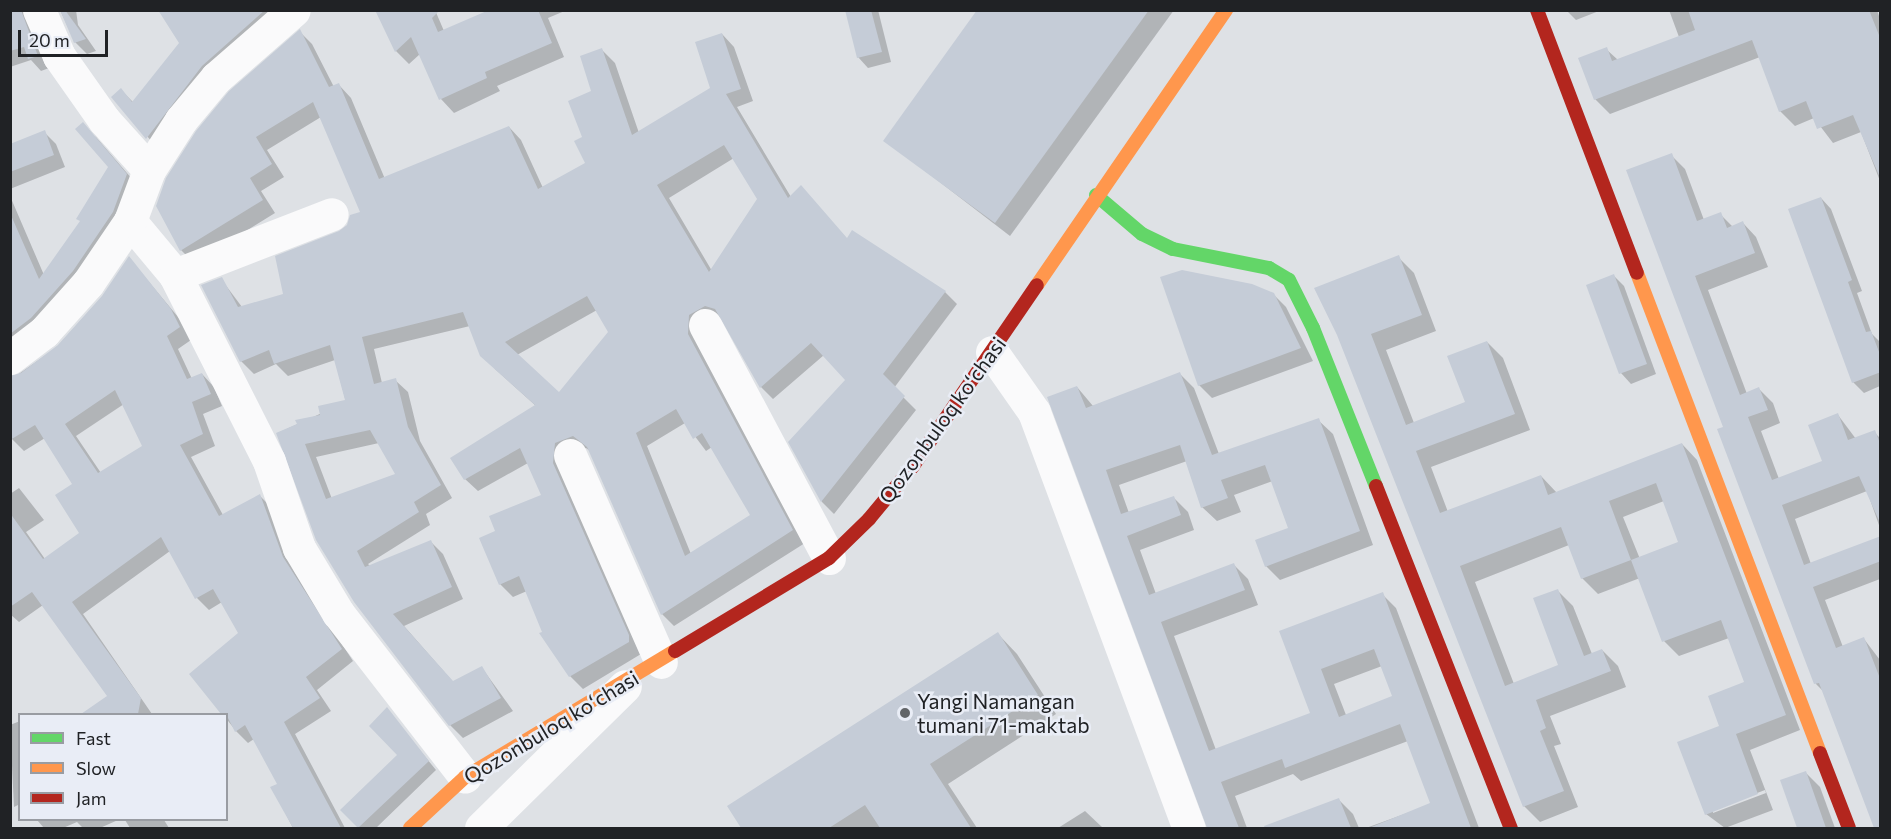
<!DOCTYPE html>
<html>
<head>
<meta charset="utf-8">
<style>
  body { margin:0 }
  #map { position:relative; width:1891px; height:839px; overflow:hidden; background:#dee1e5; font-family:Commissioner,sans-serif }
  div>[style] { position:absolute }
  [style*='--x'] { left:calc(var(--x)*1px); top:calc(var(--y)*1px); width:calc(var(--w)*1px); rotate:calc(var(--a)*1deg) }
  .shadow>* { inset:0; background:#0003 }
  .building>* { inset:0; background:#c5ccd7 }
  .street>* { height:33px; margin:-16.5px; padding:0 16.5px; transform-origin:16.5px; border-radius:16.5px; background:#fafafb }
  .fast>* { height:14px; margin:-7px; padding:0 7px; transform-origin:7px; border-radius:7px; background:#63d668 }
  .slow>* { height:14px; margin:-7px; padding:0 7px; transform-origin:7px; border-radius:7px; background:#ff974d }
  .jam>* { height:14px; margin:-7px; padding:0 7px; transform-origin:7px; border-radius:7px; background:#b3261e }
  .dots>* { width:16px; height:16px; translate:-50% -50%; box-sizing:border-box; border:3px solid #e9edf6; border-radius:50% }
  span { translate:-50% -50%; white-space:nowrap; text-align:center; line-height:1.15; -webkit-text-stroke:5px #e9edf6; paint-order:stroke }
  .street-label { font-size:21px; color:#202225 }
  .poi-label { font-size:21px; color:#202225 }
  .left { translate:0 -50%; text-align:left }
  .frame { position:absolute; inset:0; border:12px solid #202225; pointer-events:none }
  .legend { position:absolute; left:18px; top:713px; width:210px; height:108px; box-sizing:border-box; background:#e9edf6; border:2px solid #999ca2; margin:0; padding:8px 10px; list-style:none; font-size:18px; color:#202225 }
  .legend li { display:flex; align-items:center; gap:12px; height:30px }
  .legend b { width:30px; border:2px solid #999ca2 }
  .scale { position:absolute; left:18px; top:30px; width:90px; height:27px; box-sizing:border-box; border:3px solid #202225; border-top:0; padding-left:8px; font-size:18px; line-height:21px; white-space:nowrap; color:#202225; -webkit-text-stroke:4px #e9edf6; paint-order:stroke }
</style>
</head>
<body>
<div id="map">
  <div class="shadow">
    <i style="clip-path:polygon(10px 10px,40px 10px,49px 68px,41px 71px,31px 60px,10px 67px)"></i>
    <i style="clip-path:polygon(60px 10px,76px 10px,78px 25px,96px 51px,87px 54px,75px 42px)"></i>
    <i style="clip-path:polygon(160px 10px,291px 10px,160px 151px,113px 97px,121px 90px,133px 102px,181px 43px)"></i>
    <i style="clip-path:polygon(377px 10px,435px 10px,444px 31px,492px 10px,567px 10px,548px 18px,564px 57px,497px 86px,500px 91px,454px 113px,441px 99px,420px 54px,409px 64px,396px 51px)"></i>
    <i style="clip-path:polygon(846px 10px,878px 10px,891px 62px,868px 68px,858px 57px)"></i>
    <i style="clip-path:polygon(979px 10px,1174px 10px,1010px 236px,885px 140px)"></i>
    <i style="clip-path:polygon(1566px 10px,1599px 10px,1599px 11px,1576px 20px)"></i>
    <i style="clip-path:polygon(1669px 10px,1877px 10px,1880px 19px,1880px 181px,1861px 132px,1833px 143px,1814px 118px,1795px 126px,1780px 111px,1760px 57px,1610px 114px,1595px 99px,1606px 49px,1618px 60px,1679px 37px)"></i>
    <i style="clip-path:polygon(evenodd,300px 32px,312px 44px,334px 87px,339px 85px,351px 98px,385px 179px,509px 127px,521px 140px,543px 188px,587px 164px,584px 137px,602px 50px,615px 63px,639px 133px,712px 89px,722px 34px,734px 47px,753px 101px,737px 107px,791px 197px,801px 187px,848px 240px,945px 292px,957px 304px,894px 388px,916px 410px,834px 514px,822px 502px,790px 442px,847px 380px,824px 355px,773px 399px,761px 387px,723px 319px,718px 318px,805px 543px,674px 626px,662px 614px,590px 451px,586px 448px,567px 456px,641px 654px,583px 689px,570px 676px,544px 633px,527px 591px,513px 597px,500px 584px,481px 539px,497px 532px,543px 496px,528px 463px,478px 491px,465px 479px,536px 406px,495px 369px,470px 326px,374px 349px,382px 383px,395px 380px,408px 392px,420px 441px,452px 498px,426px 514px,430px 525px,368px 564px,370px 566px,431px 542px,443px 554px,463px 599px,404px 626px,454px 683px,482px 668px,513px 711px,463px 738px,450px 725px,278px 433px,346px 402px,335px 360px,288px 376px,276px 364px,254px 374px,241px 361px,221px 279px,242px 307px,285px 295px,362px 213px,321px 117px,267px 150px,284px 177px,261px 191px,275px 213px,194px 263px,181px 250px,300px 32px,734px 158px,759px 200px,712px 271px,669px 198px,734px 158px,300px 32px,597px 310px,610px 332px,560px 395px,517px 355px,597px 310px,300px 32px,685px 423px,706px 451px,712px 447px,752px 516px,691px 554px,647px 446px,685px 423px,300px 32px,379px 443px,397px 475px,332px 499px,316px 457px,379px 443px)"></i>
    <i style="clip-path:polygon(44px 132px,56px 144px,65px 167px,10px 189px,10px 146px)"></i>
    <i style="clip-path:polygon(95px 136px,139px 187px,125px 225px,10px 355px,10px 196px,44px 275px,81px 222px,110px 167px)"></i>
    <i style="clip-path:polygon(1671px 155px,1685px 169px,1704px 220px,1720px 214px,1733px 227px,1743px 223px,1756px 237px,1768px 267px,1708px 290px,1747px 394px,1759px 389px,1773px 403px,1780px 423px,1761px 431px,1779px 479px,1824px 462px,1838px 415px,1856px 439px,1874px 432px,1880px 438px,1880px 528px,1867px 491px,1795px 519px,1811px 564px,1880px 538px,1880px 579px,1825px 600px,1843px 647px,1864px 639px,1880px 660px,1880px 828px,1876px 828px,1825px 693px,1816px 684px,1719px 430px,1725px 428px)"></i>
    <i style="clip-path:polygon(1821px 198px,1831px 209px,1862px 291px,1857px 293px,1872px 334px,1880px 342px,1880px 386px,1864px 393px,1853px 382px)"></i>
    <i style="clip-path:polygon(evenodd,1398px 257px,1414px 273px,1436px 331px,1386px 350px,1414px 423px,1467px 403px,1487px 342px,1503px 358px,1530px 430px,1431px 467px,1448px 512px,1541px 476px,1557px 493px,1682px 444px,1697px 460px,1800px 730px,1750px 750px,1773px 810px,1725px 828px,1706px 814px,1721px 727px,1746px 683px,1729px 638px,1679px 656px,1664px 641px,1640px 578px,1598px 594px,1582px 578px,1569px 545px,1475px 582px,1514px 684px,1560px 666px,1558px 591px,1573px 606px,1592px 654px,1602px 650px,1618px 666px,1626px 687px,1550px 716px,1561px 744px,1554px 746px,1578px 807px,1540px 822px,1524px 806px,1339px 334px,1398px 257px,1664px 501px,1680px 543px,1640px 559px,1623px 517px,1664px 501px,1398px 257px,1765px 790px,1766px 793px,1713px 813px,1713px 810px,1765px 790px)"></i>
    <i style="clip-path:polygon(evenodd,129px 258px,183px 323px,191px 340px,178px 349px,192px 379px,202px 374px,214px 387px,222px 406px,203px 414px,215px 446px,191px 457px,223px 515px,260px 496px,272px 508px,294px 571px,353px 661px,317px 690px,331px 711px,295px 734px,345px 828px,293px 828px,272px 787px,279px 784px,254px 739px,248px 743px,236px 731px,191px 674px,240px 633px,222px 602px,209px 610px,197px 598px,170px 551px,83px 614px,152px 714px,84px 714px,109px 697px,43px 605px,19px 622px,10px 614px,10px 494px,19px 488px,44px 520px,26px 532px,45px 559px,81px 533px,74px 484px,45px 438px,24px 451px,10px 437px,13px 378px,56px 348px,103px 296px,129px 258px,124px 404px,144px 447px,101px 473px,76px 436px,124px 404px)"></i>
    <i style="clip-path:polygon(1614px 276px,1624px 286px,1656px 374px,1631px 384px,1621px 373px)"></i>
    <i style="clip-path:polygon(1273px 294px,1286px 307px,1313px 361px,1212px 398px,1199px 385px)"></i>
    <i style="clip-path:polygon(evenodd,1180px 374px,1194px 388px,1219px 454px,1318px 420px,1333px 434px,1373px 545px,1280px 580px,1266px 566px,1290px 529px,1273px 481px,1234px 495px,1241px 512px,1217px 521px,1202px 507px,1187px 461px,1119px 485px,1129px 513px,1173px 497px,1188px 512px,1194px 530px,1140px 550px,1156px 594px,1234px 565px,1248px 579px,1258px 605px,1174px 636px,1216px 750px,1312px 714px,1281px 632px,1382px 594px,1396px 608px,1479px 828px,1366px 828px,1432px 804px,1408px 741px,1301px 781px,1293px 774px,1235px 796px,1247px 828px,1209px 828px,1049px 398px,1077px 387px,1093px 406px,1180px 374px,1382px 666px,1394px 697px,1346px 715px,1334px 684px,1382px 666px)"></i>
    <i style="clip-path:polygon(998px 634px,1017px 654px,1056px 714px,948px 784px,977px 828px,743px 828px,729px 807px)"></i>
    <i style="clip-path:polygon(387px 710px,436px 770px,376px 828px,360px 828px,342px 810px,399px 755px)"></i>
    <i style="clip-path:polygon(20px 721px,20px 804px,14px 807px,10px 725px)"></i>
    <i style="clip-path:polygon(1806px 773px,1820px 787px,1835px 828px,1799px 828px,1782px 781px)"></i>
    <i style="clip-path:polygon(1339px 800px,1353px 814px,1359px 828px,1262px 828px)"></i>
    <i style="clip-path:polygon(1085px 811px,1103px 828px,1058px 828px)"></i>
    <i style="clip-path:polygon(37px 820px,118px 820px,100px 828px,83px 828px,77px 822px,63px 828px,44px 828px)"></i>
    <i style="clip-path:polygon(125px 820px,164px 820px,169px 828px,130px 828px)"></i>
  </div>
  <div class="building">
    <i style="clip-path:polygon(10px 10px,21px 10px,38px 56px,28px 59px,24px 47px,10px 51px)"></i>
    <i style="clip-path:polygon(60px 10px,65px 10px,86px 39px,74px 43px)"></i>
    <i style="clip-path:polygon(158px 10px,265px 10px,202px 66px,146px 139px,111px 97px,121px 88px,132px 102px,179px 43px)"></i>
    <i style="clip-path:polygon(375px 10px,440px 10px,432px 18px,438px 32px,489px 10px,538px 10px,552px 43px,485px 72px,487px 78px,439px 100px,411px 37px,395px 52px)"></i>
    <i style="clip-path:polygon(845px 10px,871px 10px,882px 52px,857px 58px)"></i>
    <i style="clip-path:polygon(977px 10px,1149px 10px,995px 223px,883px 141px)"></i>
    <i style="clip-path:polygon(1688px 10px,1869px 10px,1881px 40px,1881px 180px,1853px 115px,1817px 129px,1806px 101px,1779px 112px,1752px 40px,1594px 100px,1578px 58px,1607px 47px,1612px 61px,1695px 30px)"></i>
    <i style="clip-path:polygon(evenodd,300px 29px,329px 87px,339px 83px,379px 179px,509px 126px,538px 189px,585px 163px,574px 141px,582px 137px,568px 101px,591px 91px,580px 56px,602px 48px,632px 135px,710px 88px,695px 42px,722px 33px,741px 89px,726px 94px,788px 198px,801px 185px,847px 238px,852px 230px,946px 291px,883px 374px,905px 396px,821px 502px,788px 442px,845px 380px,811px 343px,760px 388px,715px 309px,705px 306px,689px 315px,688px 334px,793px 530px,661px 615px,587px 447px,573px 436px,555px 443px,553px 463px,629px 635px,629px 642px,569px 677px,539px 633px,542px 632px,519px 576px,499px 585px,479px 538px,495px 531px,489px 516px,541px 495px,520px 448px,464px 480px,450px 458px,535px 405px,480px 356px,463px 312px,362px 337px,374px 384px,396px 378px,408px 427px,441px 485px,414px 502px,419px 512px,357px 551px,365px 567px,431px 540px,452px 587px,393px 614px,453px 681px,482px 666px,501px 698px,449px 726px,354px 602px,316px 540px,276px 433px,297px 424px,295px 420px,320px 415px,318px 406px,345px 400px,330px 345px,274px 364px,269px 350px,240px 362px,201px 285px,222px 277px,238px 307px,283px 294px,275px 256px,339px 231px,347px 225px,350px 215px,360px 212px,313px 102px,256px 137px,272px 164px,250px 178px,263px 200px,180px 251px,156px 206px,166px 178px,196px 131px,229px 91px,300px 29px,724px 145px,757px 199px,709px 272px,657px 185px,724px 145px,300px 29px,587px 296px,608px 332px,559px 392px,505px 342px,587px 296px,300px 29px,676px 409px,693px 439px,702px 433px,750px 515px,685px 556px,636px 433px,676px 409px,300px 29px,370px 430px,395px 474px,326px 499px,305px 444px,370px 430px)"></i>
    <i style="clip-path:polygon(83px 122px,127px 174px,113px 212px,73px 271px,31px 318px,10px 334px,10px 213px,39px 279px,80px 221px,76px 219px,108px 167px,75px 129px)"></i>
    <i style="clip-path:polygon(45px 130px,54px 155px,10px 172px,10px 144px)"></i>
    <i style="clip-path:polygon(1672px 153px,1697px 221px,1721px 212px,1727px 228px,1743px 221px,1755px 253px,1695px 276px,1740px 395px,1759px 387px,1768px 410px,1748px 417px,1772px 480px,1822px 461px,1808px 425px,1838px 413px,1848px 440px,1875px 430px,1881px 446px,1881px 525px,1859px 476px,1782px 505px,1804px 565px,1881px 536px,1881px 561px,1813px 587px,1836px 648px,1864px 637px,1881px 681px,1881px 828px,1874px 828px,1819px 683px,1814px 684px,1717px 429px,1723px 427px,1626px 170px)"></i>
    <i style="clip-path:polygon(1821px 197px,1852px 280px,1848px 282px,1866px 332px,1871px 331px,1881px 357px,1881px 372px,1852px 383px,1788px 209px)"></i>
    <i style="clip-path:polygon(1399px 255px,1422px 315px,1371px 334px,1406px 425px,1465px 402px,1447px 356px,1487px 341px,1515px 414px,1416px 451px,1440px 513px,1541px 475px,1548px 495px,1682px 443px,1786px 715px,1736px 734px,1758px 794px,1705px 815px,1677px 742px,1719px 726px,1708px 696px,1744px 682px,1721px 620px,1662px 642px,1631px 560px,1678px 542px,1656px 483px,1609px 501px,1631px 560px,1581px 579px,1561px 527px,1460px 566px,1505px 686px,1558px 665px,1533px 598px,1558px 589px,1584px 656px,1602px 649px,1611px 671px,1536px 700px,1546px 728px,1540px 731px,1564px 791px,1523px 807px,1337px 335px,1314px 288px)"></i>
    <i style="clip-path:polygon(evenodd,129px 256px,171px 309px,180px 327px,167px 336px,187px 379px,202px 373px,211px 394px,192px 402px,203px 434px,180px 445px,219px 516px,260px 494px,283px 557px,342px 649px,306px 677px,320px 698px,284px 722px,341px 828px,293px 828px,270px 787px,277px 784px,245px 725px,235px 732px,226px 714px,221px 714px,189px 674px,238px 633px,213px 589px,195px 599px,161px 537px,72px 602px,141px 698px,138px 714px,81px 714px,107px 696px,32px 592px,10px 607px,10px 513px,43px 559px,79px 533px,55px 495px,72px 484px,35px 425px,10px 440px,10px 376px,21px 373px,58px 345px,102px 296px,129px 256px,115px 390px,142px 446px,98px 473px,65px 424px,115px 390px)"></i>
    <i style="clip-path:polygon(1182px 270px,1252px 284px,1274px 293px,1301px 348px,1198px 386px,1160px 277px)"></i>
    <i style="clip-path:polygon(1614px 274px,1647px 364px,1619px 374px,1586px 285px)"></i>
    <i style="clip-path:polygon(evenodd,1180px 372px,1212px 455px,1319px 418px,1360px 531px,1265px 567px,1255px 540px,1288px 528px,1265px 465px,1221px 480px,1228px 498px,1201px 508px,1180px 445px,1106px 470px,1121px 514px,1174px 496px,1181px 515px,1127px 536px,1149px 595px,1234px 563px,1245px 590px,1161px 622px,1209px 751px,1310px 713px,1279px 631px,1383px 592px,1471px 828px,1369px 828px,1430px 803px,1400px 724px,1285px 768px,1282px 759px,1221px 782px,1239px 828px,1207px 828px,1047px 397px,1077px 386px,1086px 408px,1180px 372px,1374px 649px,1392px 696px,1339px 717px,1321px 669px,1374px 649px)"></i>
    <i style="clip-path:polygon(998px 632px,1038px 695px,930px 764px,971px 828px,880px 828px,865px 805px,829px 828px,741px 828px,727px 806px)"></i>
    <i style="clip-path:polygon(387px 707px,429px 761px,358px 828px,340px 810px,397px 755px,369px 726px)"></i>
    <i style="clip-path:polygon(1806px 771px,1826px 828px,1797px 828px,1780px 780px)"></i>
    <i style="clip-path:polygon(1339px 798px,1351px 828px,1265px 828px,1264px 826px)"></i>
  </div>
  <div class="street">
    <i style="--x:39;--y:10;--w:50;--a:66.5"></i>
    <i style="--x:59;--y:56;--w:78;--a:54.9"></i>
    <i style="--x:104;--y:120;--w:67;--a:48"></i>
    <i style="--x:130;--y:221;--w:70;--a:50.2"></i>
    <i style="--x:175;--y:275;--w:208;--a:63.2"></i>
    <i style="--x:269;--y:461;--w:92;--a:71"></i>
    <i style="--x:299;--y:548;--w:76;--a:59"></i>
    <i style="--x:338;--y:613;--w:207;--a:52.2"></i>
    <i style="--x:175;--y:275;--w:168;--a:-21.2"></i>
    <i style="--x:705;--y:325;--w:264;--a:62"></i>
    <i style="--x:992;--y:352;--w:73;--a:55"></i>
    <i style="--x:1034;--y:412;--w:444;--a:69.6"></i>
    <i style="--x:10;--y:358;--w:43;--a:-37.4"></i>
    <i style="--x:44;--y:332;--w:66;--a:-48.1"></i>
    <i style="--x:88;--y:283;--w:75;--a:-55.9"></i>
    <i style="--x:130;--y:221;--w:54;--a:-69.6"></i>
    <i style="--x:149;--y:170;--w:59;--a:-57.4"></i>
    <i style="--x:181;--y:120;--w:55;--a:-50.2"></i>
    <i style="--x:216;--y:78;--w:103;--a:-41.1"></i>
    <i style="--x:570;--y:455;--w:226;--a:66.3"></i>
    <i style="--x:481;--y:828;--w:202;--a:-44.6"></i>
  </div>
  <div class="fast">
    <i style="--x:1096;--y:195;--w:60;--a:40.3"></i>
    <i style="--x:1142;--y:234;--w:34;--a:26"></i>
    <i style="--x:1173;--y:249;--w:98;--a:11.2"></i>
    <i style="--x:1269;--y:268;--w:23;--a:31"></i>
    <i style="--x:1289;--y:280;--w:54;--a:63.4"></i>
    <i style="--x:1313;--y:328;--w:170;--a:68.3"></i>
  </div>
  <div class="slow">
    <i style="--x:1637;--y:273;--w:514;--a:69.13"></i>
    <i style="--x:1037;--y:285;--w:334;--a:-55.5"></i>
    <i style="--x:410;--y:828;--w:75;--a:-42.8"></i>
    <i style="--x:465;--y:777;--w:245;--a:-31"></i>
  </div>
  <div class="jam">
    <i style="--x:1537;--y:10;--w:281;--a:69.2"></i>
    <i style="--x:1376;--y:486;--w:368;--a:68.5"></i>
    <i style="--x:675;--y:651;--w:180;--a:-31.1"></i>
    <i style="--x:829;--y:558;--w:56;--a:-44.3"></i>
    <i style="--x:869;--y:519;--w:69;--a:-50.3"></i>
    <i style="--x:913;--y:466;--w:219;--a:-55.6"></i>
    <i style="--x:1820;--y:753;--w:80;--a:68.9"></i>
  </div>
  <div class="dots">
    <i style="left:905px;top:713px;background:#626568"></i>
  </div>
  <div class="street-label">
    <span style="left:942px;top:420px;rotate:-54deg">Qozonbuloq koʻchasi</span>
    <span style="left:551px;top:727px;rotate:-31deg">Qozonbuloq koʻchasi</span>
  </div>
  <div class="poi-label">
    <span class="left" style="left:917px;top:713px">Yangi Namangan<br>tumani 71-maktab</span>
  </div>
  <div class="frame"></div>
  <ul class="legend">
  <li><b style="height:8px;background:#63d668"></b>Fast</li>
  <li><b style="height:8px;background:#ff974d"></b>Slow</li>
  <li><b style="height:8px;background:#b3261e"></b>Jam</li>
  </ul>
  <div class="scale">20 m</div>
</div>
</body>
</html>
